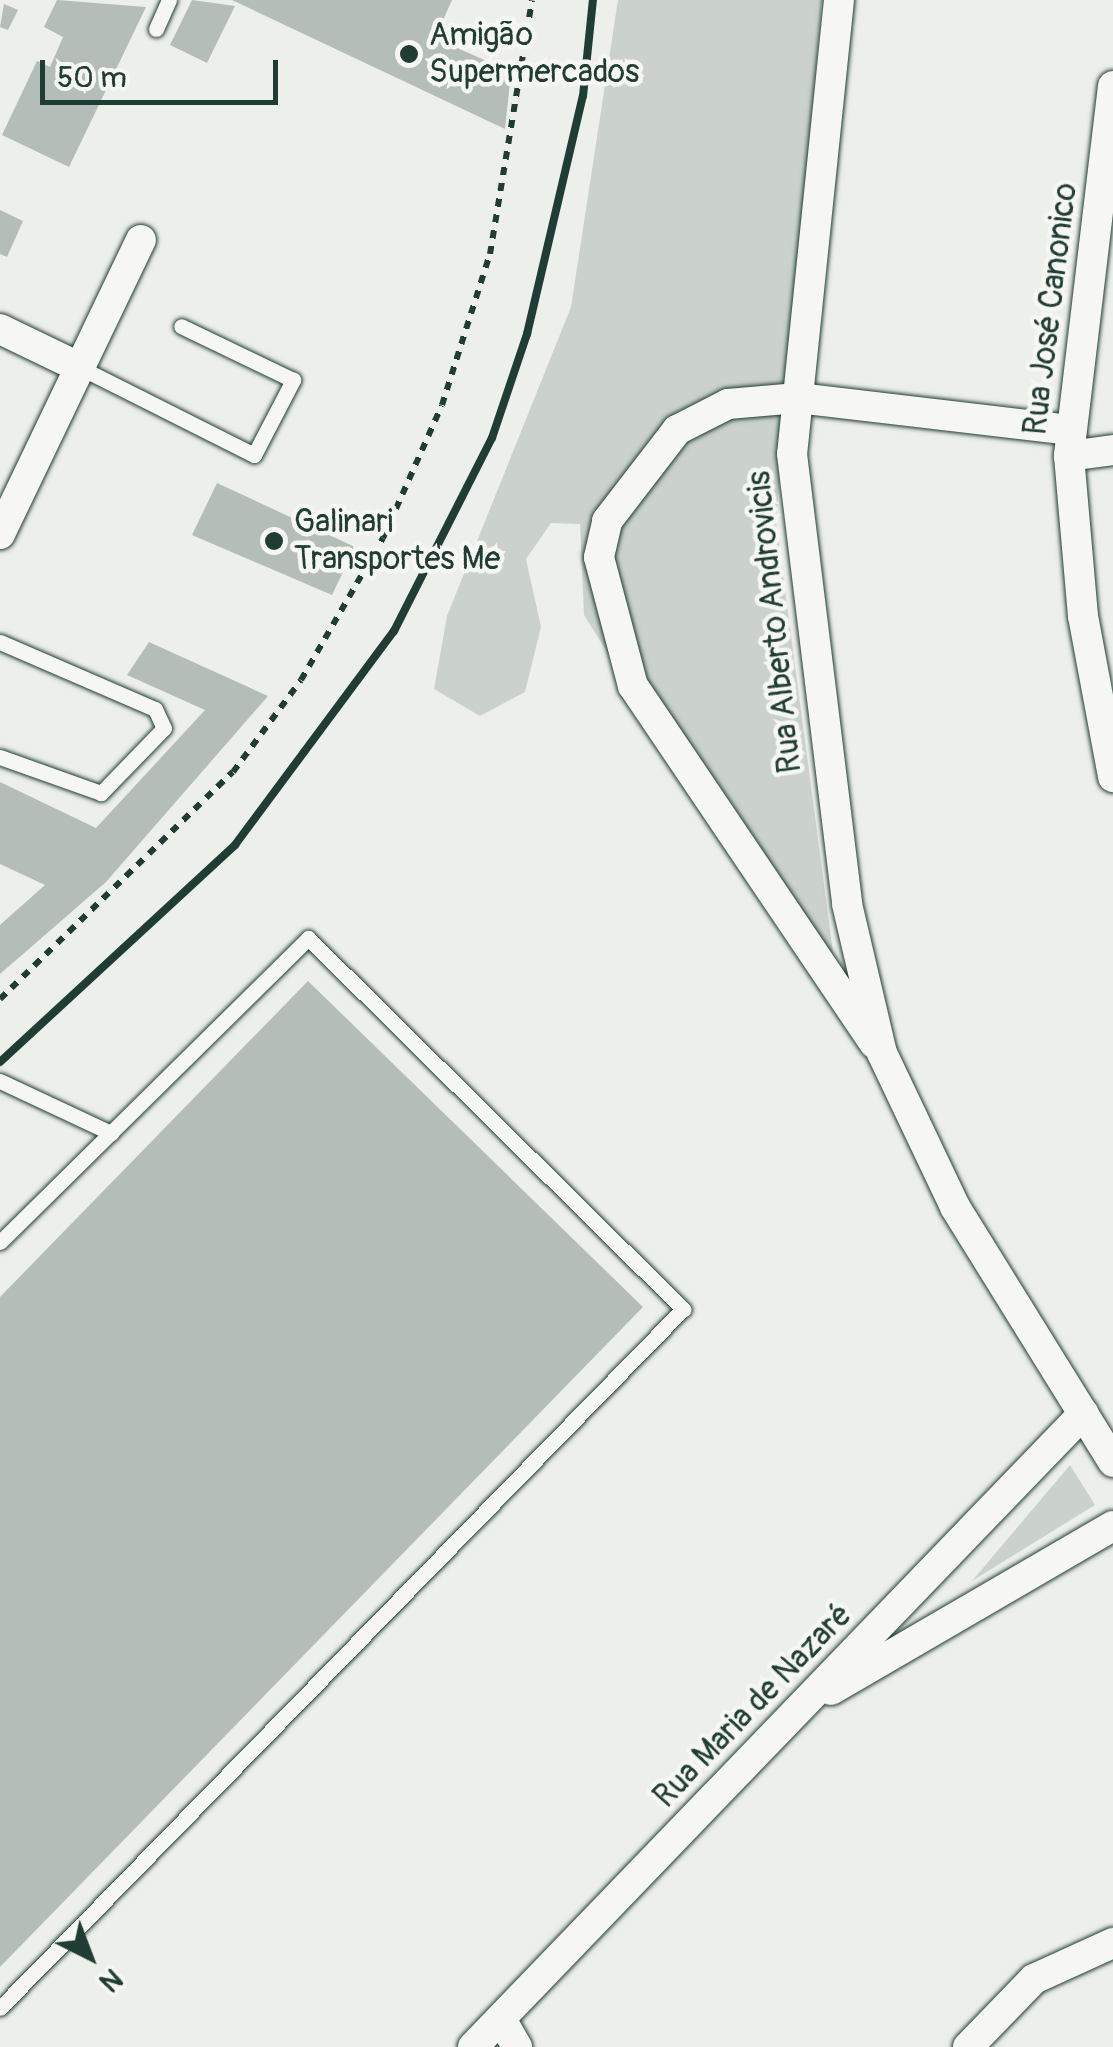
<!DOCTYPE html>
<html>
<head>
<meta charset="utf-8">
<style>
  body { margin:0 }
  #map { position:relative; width:1113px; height:2047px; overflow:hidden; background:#edefea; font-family:Pangolin,sans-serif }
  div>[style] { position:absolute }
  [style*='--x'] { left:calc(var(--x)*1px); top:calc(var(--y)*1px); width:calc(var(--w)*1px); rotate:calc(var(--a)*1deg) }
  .green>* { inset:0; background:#cbd2cc }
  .building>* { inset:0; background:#b4bdb8 }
  .path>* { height:6px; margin-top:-3px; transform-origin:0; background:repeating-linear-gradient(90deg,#1f3d34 0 8px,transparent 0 16px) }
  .roads { filter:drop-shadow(0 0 2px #1f3d34) drop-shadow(0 0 2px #1f3d34) }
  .lane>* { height:15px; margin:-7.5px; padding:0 7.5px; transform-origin:7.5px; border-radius:7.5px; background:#f6f6f2 }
  .street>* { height:30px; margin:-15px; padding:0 15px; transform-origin:15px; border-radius:15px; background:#f6f6f2 }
  .rail>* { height:8px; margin:-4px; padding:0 4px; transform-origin:4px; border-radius:4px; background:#1f3d34 }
  .dots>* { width:28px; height:28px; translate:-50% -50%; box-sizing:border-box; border:5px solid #f6f6f2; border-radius:50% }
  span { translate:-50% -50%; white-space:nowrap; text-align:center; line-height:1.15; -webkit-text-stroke:9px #f6f6f2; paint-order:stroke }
  .poi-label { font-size:32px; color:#1f3d34 }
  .left { translate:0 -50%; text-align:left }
  .street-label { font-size:32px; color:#1f3d34 }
  .north { position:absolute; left:40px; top:1907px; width:100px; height:100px; -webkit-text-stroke:8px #f6f6f2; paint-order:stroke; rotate:138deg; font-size:28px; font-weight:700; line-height:40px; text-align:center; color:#1f3d34 }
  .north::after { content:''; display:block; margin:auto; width:35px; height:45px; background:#1f3d34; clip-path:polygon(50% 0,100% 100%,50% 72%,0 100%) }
  .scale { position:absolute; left:40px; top:60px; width:238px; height:45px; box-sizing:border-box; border:5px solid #1f3d34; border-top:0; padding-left:12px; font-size:30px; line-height:35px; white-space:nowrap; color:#1f3d34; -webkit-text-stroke:8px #f6f6f2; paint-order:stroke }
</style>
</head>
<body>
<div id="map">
  <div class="green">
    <i style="clip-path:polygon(618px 0,822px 0,776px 522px,834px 960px,704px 806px,584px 615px,580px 524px,551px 523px,526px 559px,541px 627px,525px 692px,480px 716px,434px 689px,447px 616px,571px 307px)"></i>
    <i style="clip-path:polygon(1070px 1465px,1095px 1505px,972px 1581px)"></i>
  </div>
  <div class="building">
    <i style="clip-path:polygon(57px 0,146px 7px,69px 167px,2px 135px,37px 61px,50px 67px,63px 37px,44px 27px)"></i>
    <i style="clip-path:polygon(192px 0,235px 6px,207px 63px,170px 45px)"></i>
    <i style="clip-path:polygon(232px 0,452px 0,435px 38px,511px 72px,505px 129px)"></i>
    <i style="clip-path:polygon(4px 4px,18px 10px,8px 30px,0 27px)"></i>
    <i style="clip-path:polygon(0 210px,23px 221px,7px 257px,0 254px)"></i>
    <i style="clip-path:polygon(217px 483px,355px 547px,332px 595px,192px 535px)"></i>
    <i style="clip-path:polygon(149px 642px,268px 696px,106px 882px,0 974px,0 925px,45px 885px,0 864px,0 782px,96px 828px,205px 710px,127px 675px)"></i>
    <i style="clip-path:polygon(308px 981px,643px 1307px,0 1967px,0 1297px)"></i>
  </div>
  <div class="path">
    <i style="--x:0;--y:999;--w:325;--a:-44.3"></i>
    <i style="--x:233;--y:772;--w:114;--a:-53.5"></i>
    <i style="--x:301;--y:680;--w:164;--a:-60"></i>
    <i style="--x:383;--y:538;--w:145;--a:-66.1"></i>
    <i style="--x:442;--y:405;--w:158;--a:-72.4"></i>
    <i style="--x:490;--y:254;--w:257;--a:-80.6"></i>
  </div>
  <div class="roads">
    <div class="lane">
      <i style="--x:156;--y:29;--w:32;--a:-66"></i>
      <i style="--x:79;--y:367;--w:196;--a:26.7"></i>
      <i style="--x:254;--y:455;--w:85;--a:-62.5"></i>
      <i style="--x:293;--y:380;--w:124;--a:-154.3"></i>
      <i style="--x:0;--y:642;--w:169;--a:23.4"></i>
      <i style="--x:155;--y:709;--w:21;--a:65"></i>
      <i style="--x:164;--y:728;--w:91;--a:134.1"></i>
      <i style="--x:101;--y:793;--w:107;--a:-160.4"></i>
      <i style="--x:0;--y:1081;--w:123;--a:25.1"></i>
      <i style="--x:0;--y:1242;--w:433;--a:-44.6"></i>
      <i style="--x:308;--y:938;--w:528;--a:44.69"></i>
      <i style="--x:683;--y:1309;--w:977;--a:134.34"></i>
    </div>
    <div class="street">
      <i style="--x:839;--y:0;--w:456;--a:95.9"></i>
      <i style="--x:792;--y:454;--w:453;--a:83"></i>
      <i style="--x:847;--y:904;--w:153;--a:76.8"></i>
      <i style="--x:882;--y:1053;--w:170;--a:64.6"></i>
      <i style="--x:955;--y:1207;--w:300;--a:58.2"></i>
      <i style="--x:1113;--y:86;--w:373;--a:96.8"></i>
      <i style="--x:1069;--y:456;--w:161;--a:85"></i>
      <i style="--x:1083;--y:616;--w:164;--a:79.4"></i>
      <i style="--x:0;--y:329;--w:88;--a:25.7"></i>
      <i style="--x:1069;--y:456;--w:44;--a:-7.8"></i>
      <i style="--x:0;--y:534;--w:326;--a:-64.4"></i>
      <i style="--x:874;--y:1043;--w:431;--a:-124"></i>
      <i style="--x:633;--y:686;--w:133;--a:-104.8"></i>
      <i style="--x:599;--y:557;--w:37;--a:-77"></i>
      <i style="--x:607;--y:521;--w:115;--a:-52.4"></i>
      <i style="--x:677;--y:430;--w:57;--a:-27"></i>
      <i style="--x:728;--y:404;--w:70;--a:-4.9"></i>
      <i style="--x:798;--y:398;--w:273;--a:6.7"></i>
      <i style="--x:831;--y:1690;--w:326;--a:-30.2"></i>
      <i style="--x:501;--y:2019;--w:32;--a:60"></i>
      <i style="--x:473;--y:2047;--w:880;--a:-46.06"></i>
      <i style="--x:968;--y:2047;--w:95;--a:-45.9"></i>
      <i style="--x:1034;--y:1979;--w:87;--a:-24.5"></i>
    </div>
  </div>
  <div class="rail">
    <i style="--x:0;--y:1062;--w:320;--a:-42.7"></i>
    <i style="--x:235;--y:845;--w:267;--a:-53.4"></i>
    <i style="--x:394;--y:631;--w:216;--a:-63.1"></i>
    <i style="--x:492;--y:438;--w:110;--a:-71.4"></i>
    <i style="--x:527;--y:334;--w:244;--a:-76.8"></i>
    <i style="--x:583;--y:96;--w:97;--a:-84.1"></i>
  </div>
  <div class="dots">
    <i style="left:409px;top:54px;background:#1f3d34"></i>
    <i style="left:274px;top:541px;background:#1f3d34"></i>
  </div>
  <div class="poi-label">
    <span class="left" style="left:429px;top:54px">Amigão<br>Supermercados</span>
    <span class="left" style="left:294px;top:541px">Galinari<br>Transportes Me</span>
  </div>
  <div class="street-label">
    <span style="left:1051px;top:309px;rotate:-83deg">Rua José Canonico</span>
    <span style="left:775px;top:622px;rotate:-96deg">Rua Alberto Androvicis</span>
    <span style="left:753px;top:1706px;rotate:-46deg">Rua Maria de Nazaré</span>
  </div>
  <div class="north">N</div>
  <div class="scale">50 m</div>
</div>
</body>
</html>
